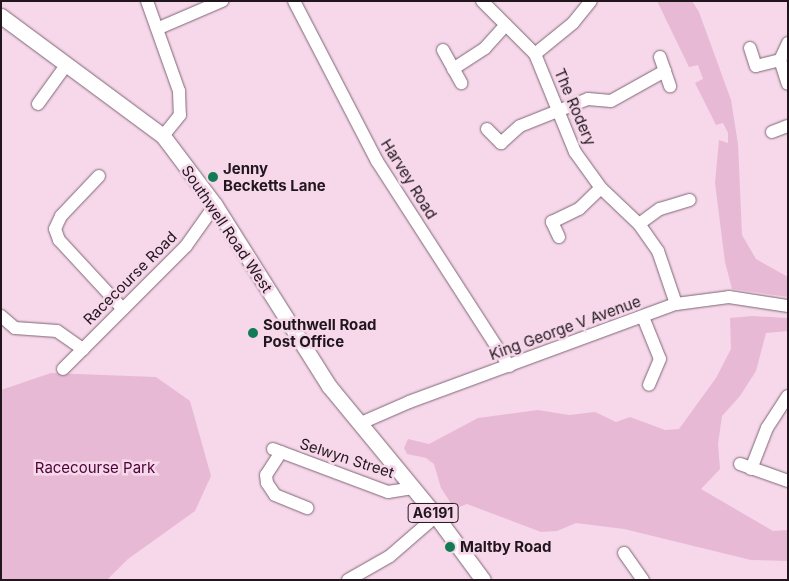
<!DOCTYPE html>
<html>
<head>
<meta charset="utf-8">
<style>
  body { margin:0 }
  #map { position:relative; width:789px; height:581px; overflow:hidden; background:#f6d8ea; font-family:Inter,sans-serif }
  div>[style] { position:absolute }
  [style*='--x'] { left:calc(var(--x)*1px); top:calc(var(--y)*1px); width:calc(var(--w)*1px); rotate:calc(var(--a)*1deg) }
  .green>* { inset:0; background:#e8b9d5 }
  .roads { filter:drop-shadow(0 0 1px #7f6574) drop-shadow(0 0 1px #7f6574) }
  .minor>* { height:12px; margin:-6px; padding:0 6px; transform-origin:6px; border-radius:6px; background:#fff }
  .major>* { height:15px; margin:-7.5px; padding:0 7.5px; transform-origin:7.5px; border-radius:7.5px; background:#fff }
  .dots>* { width:14px; height:14px; translate:-50% -50%; box-sizing:border-box; border:2px solid #f6d8ea; border-radius:50% }
  span { translate:-50% -50%; white-space:nowrap; text-align:center; line-height:1.15; -webkit-text-stroke:5px #f6d8ea; paint-order:stroke }
  .shield-label span { padding:1px 4px; background:#f6d8ea; border:1px solid; border-radius:4px; -webkit-text-stroke-width:0 }
  .shield-label { font-size:14px; color:#21161d; font-weight:700 }
  .street-label { font-size:15px; color:#21161d }
  .poi-label { font-size:15px; color:#21161d; font-weight:700 }
  .left { translate:0 -50%; text-align:left }
  .park-label { font-size:15px; color:#4c0239 }
  .frame { position:absolute; inset:0; border:2px solid #21161d; pointer-events:none }
</style>
</head>
<body>
<div id="map">
  <div class="green">
    <i style="clip-path:polygon(657px 1px,692px 1px,699px 12px,731px 100px,738px 144px,742px 235px,756px 259px,788px 277px,788px 297px,732px 289px,725px 262px,715px 183px,719px 140px,728px 143px,728px 133px,723px 123px,716px 125px,695px 83px,703px 79px,698px 65px,689px 67px)"></i>
    <i style="clip-path:polygon(752px 316px,788px 318px,788px 331px,766px 333px,756px 371px,740px 396px,722px 416px,718px 444px,720px 469px,701px 489px,773px 531px,788px 530px,788px 561px,751px 560px,624px 529px,576px 523px,557px 531px,541px 532px,467px 504px,459px 507px,452px 505px,441px 488px,434px 464px,426px 458px,407px 454px,404px 448px,408px 439px,429px 444px,478px 418px,538px 410px,569px 415px,595px 412px,616px 422px,630px 417px,665px 430px,679px 429px,716px 378px,731px 349px,730px 318px)"></i>
    <i style="clip-path:polygon(51px 373px,156px 377px,190px 401px,211px 476px,195px 511px,128px 559px,107px 580px,1px 580px,1px 390px)"></i>
  </div>
  <div class="roads">
    <div class="minor">
      <i style="--x:147;--y:1;--w:96;--a:70.4"></i>
      <i style="--x:179;--y:91;--w:24;--a:88"></i>
      <i style="--x:180;--y:115;--w:27;--a:129"></i>
      <i style="--x:294;--y:1;--w:180;--a:62.6"></i>
      <i style="--x:377;--y:161;--w:244;--a:57.2"></i>
      <i style="--x:482;--y:1;--w:75;--a:45"></i>
      <i style="--x:535;--y:54;--w:106;--a:67.8"></i>
      <i style="--x:575;--y:152;--w:44;--a:54.2"></i>
      <i style="--x:601;--y:188;--w:52;--a:43.5"></i>
      <i style="--x:639;--y:224;--w:33;--a:55"></i>
      <i style="--x:658;--y:251;--w:56;--a:71.2"></i>
      <i style="--x:159;--y:28;--w:69;--a:-23.2"></i>
      <i style="--x:788;--y:43;--w:19;--a:115"></i>
      <i style="--x:780;--y:60;--w:25;--a:72"></i>
      <i style="--x:750;--y:48;--w:19;--a:72"></i>
      <i style="--x:756;--y:66;--w:25;--a:-14"></i>
      <i style="--x:443;--y:50;--w:38;--a:61"></i>
      <i style="--x:535;--y:54;--w:49;--a:-39.2"></i>
      <i style="--x:573;--y:23;--w:28;--a:-51"></i>
      <i style="--x:660;--y:57;--w:31;--a:71"></i>
      <i style="--x:453;--y:69;--w:38;--a:-33"></i>
      <i style="--x:485;--y:48;--w:31;--a:-48"></i>
      <i style="--x:38;--y:104;--w:49;--a:-54.1"></i>
      <i style="--x:487;--y:129;--w:20;--a:45"></i>
      <i style="--x:501;--y:143;--w:25;--a:-42"></i>
      <i style="--x:520;--y:126;--w:73;--a:-21.7"></i>
      <i style="--x:588;--y:99;--w:23;--a:5"></i>
      <i style="--x:611;--y:101;--w:62;--a:-29.1"></i>
      <i style="--x:772;--y:132;--w:17;--a:-21"></i>
      <i style="--x:99;--y:176;--w:55;--a:133.5"></i>
      <i style="--x:61;--y:216;--w:14;--a:115"></i>
      <i style="--x:55;--y:229;--w:12;--a:70"></i>
      <i style="--x:59;--y:240;--w:94;--a:47.2"></i>
      <i style="--x:639;--y:224;--w:26;--a:-36"></i>
      <i style="--x:660;--y:209;--w:31;--a:-17"></i>
      <i style="--x:559;--y:237;--w:17;--a:-115"></i>
      <i style="--x:552;--y:222;--w:30;--a:-26"></i>
      <i style="--x:579;--y:209;--w:30;--a:-44"></i>
      <i style="--x:1;--y:316;--w:18;--a:41"></i>
      <i style="--x:15;--y:328;--w:42;--a:4.1"></i>
      <i style="--x:57;--y:331;--w:32;--a:35"></i>
      <i style="--x:643;--y:317;--w:45;--a:68"></i>
      <i style="--x:660;--y:359;--w:28;--a:113"></i>
      <i style="--x:63;--y:369;--w:174;--a:-45"></i>
      <i style="--x:186;--y:246;--w:50;--a:-54.7"></i>
      <i style="--x:361;--y:423;--w:52;--a:-23.6"></i>
      <i style="--x:409;--y:402;--w:284;--a:-20.2"></i>
      <i style="--x:676;--y:304;--w:53;--a:-7.5"></i>
      <i style="--x:729;--y:297;--w:60;--a:8.7"></i>
      <i style="--x:273;--y:449;--w:123;--a:20.5"></i>
      <i style="--x:388;--y:492;--w:25;--a:-9"></i>
      <i style="--x:281;--y:452;--w:27;--a:123"></i>
      <i style="--x:266;--y:475;--w:8;--a:83"></i>
      <i style="--x:267;--y:483;--w:14;--a:56"></i>
      <i style="--x:275;--y:495;--w:35;--a:22"></i>
      <i style="--x:740;--y:464;--w:51;--a:19.5"></i>
      <i style="--x:751;--y:469;--w:44;--a:-68.7"></i>
      <i style="--x:767;--y:428;--w:38;--a:-57"></i>
      <i style="--x:624;--y:553;--w:33;--a:55"></i>
      <i style="--x:348;--y:580;--w:48;--a:-29.7"></i>
      <i style="--x:390;--y:556;--w:61;--a:-41"></i>
    </div>
    <div class="major">
      <i style="--x:1;--y:16;--w:202;--a:36.5"></i>
      <i style="--x:163;--y:136;--w:86;--a:53"></i>
      <i style="--x:215;--y:205;--w:214;--a:57.8"></i>
      <i style="--x:329;--y:386;--w:168;--a:50.5"></i>
      <i style="--x:436;--y:516;--w:79;--a:53.7"></i>
    </div>
  </div>
  <div class="dots">
    <i style="left:213px;top:177px;background:#127a54"></i>
    <i style="left:253px;top:333px;background:#127a54"></i>
    <i style="left:450px;top:547px;background:#127a54"></i>
  </div>
  <div class="shield-label">
    <span style="left:433px;top:513px">A6191</span>
  </div>
  <div class="street-label">
    <span style="left:575px;top:107px;rotate:67deg">The Rodery</span>
    <span style="left:409px;top:179px;rotate:58deg">Harvey Road</span>
    <span style="left:227px;top:229px;rotate:56deg">Southwell Road West</span>
    <span style="left:130px;top:278px;rotate:-45deg">Racecourse Road</span>
    <span style="left:565px;top:328px;rotate:-20deg">King George V Avenue</span>
    <span style="left:347px;top:458px;rotate:18deg">Selwyn Street</span>
  </div>
  <div class="poi-label">
    <span class="left" style="left:223px;top:177px">Jenny<br>Becketts Lane</span>
    <span class="left" style="left:263px;top:333px">Southwell Road<br>Post Office</span>
    <span class="left" style="left:460px;top:547px">Maltby Road</span>
  </div>
  <div class="park-label">
    <span style="left:95px;top:468px">Racecourse Park</span>
  </div>
  <div class="frame"></div>
</div>
</body>
</html>
